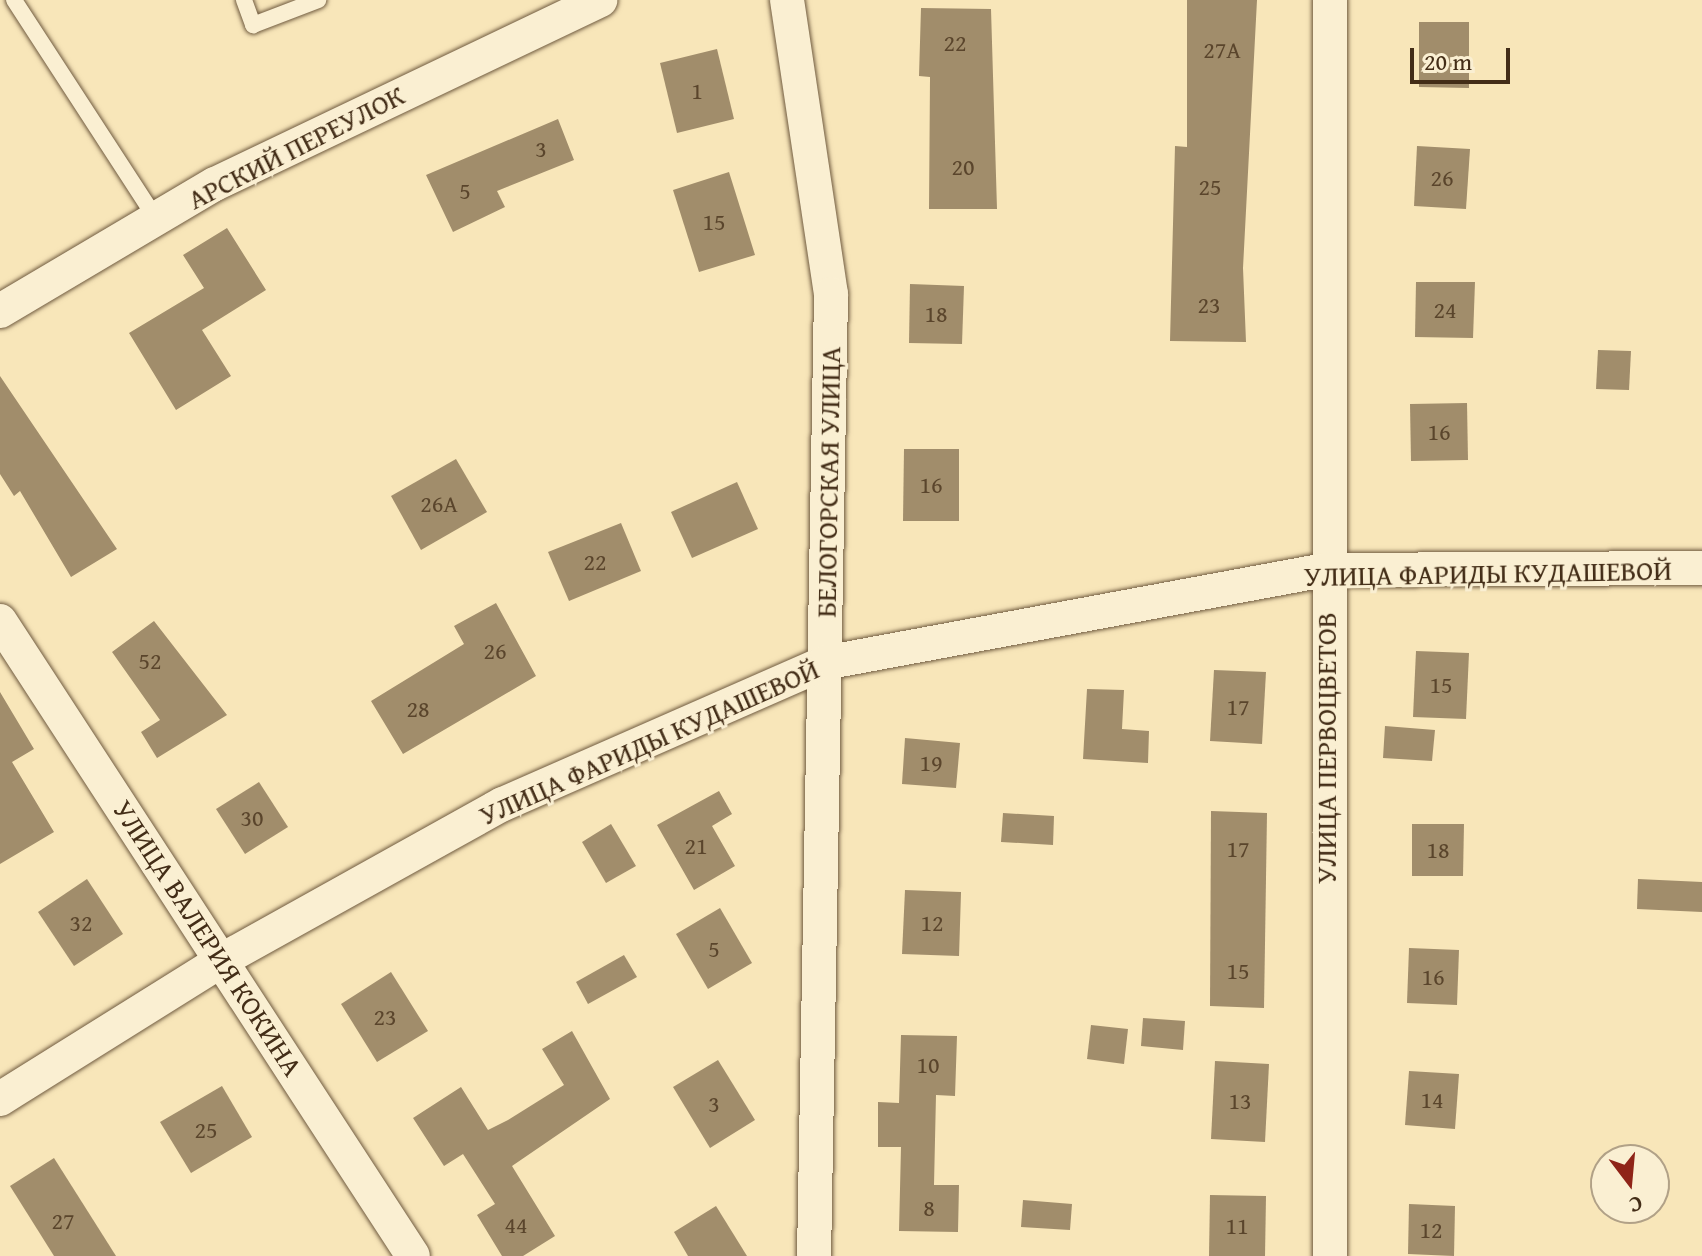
<!DOCTYPE html>
<html>
<head>
<meta charset="utf-8">
<style>
  body { margin:0 }
  #map { position:relative; width:1702px; height:1256px; overflow:hidden; background:#f8e6b9; font-family:"Gentium Book Plus",serif }
  div>[style] { position:absolute }
  [style*='--x'] { left:calc(var(--x)*1px); top:calc(var(--y)*1px); width:calc(var(--w)*1px); rotate:calc(var(--a)*1deg) }
  .building>* { inset:0; background:#a18d6b }
  .roads { filter:drop-shadow(0 0 2px #705b40) drop-shadow(0 0 2px #705b40) }
  .lane>* { height:16px; margin:-8px; padding:0 8px; transform-origin:8px; border-radius:8px; background:#faefd2 }
  .street>* { height:34px; margin:-17px; padding:0 17px; transform-origin:17px; border-radius:17px; background:#faefd2 }
  span { translate:-50% -50%; white-space:nowrap; text-align:center; line-height:1.15; -webkit-text-stroke:6px #faefd2; paint-order:stroke }
  .number-label { font-size:24px; color:#5a452c }
  .number-label span { -webkit-text-stroke-width:0 }
  .street-label { font-size:28px; color:#432d17 }
  .north { position:absolute; left:1590px; top:1144px; width:80px; height:80px; box-sizing:border-box; background:#faefd2; border:2px solid #b1a187; border-radius:50%; rotate:164deg; font-size:22px; font-weight:700; line-height:32px; text-align:center; color:#432d17 }
  .north::after { content:''; display:block; margin:auto; width:28px; height:36px; background:#8f2418; clip-path:polygon(50% 0,100% 100%,50% 72%,0 100%) }
  .scale { position:absolute; left:1410px; top:48px; width:100px; height:36px; box-sizing:border-box; border:4px solid #432d17; border-top:0; padding-left:10px; font-size:24px; line-height:28px; white-space:nowrap; color:#432d17; -webkit-text-stroke:6px #faefd2; paint-order:stroke }
</style>
</head>
<body>
<div id="map">
  <div class="building">
    <i style="clip-path:polygon(1187px 0,1257px 0,1243px 268px,1246px 342px,1170px 341px,1175px 146px,1187px 147px)"></i>
    <i style="clip-path:polygon(921px 8px,991px 9px,997px 209px,929px 209px,930px 77px,919px 76px)"></i>
    <i style="clip-path:polygon(1419px 22px,1469px 22px,1469px 88px,1419px 87px)"></i>
    <i style="clip-path:polygon(717px 49px,734px 119px,677px 133px,660px 63px)"></i>
    <i style="clip-path:polygon(558px 119px,574px 160px,497px 191px,505px 207px,453px 232px,426px 175px)"></i>
    <i style="clip-path:polygon(1417px 146px,1470px 149px,1466px 209px,1414px 206px)"></i>
    <i style="clip-path:polygon(729px 172px,755px 255px,699px 272px,673px 190px)"></i>
    <i style="clip-path:polygon(227px 228px,266px 290px,202px 330px,231px 376px,176px 410px,129px 333px,204px 288px,183px 255px)"></i>
    <i style="clip-path:polygon(1416px 282px,1475px 282px,1473px 338px,1415px 337px)"></i>
    <i style="clip-path:polygon(910px 284px,964px 286px,962px 344px,909px 343px)"></i>
    <i style="clip-path:polygon(1598px 350px,1631px 351px,1629px 390px,1596px 389px)"></i>
    <i style="clip-path:polygon(0 376px,117px 549px,71px 577px,20px 491px,14px 496px,0 474px)"></i>
    <i style="clip-path:polygon(1467px 403px,1468px 460px,1411px 461px,1410px 404px)"></i>
    <i style="clip-path:polygon(904px 449px,959px 449px,959px 521px,903px 521px)"></i>
    <i style="clip-path:polygon(456px 459px,487px 512px,421px 550px,391px 496px)"></i>
    <i style="clip-path:polygon(737px 482px,758px 529px,692px 558px,671px 512px)"></i>
    <i style="clip-path:polygon(621px 523px,641px 571px,569px 601px,548px 552px)"></i>
    <i style="clip-path:polygon(496px 603px,536px 676px,403px 754px,371px 701px,464px 644px,454px 626px)"></i>
    <i style="clip-path:polygon(154px 621px,227px 715px,157px 758px,141px 732px,160px 720px,112px 652px)"></i>
    <i style="clip-path:polygon(1416px 651px,1469px 653px,1466px 719px,1413px 717px)"></i>
    <i style="clip-path:polygon(1214px 670px,1266px 672px,1262px 744px,1210px 741px)"></i>
    <i style="clip-path:polygon(1087px 689px,1124px 690px,1122px 729px,1149px 731px,1148px 763px,1083px 759px)"></i>
    <i style="clip-path:polygon(0 692px,34px 749px,12px 762px,54px 832px,0 864px)"></i>
    <i style="clip-path:polygon(1385px 726px,1435px 730px,1432px 761px,1383px 758px)"></i>
    <i style="clip-path:polygon(905px 738px,960px 743px,956px 788px,902px 784px)"></i>
    <i style="clip-path:polygon(259px 782px,288px 827px,245px 854px,216px 809px)"></i>
    <i style="clip-path:polygon(719px 791px,732px 814px,712px 826px,735px 866px,694px 890px,657px 825px)"></i>
    <i style="clip-path:polygon(1211px 811px,1267px 813px,1264px 1008px,1210px 1006px)"></i>
    <i style="clip-path:polygon(1003px 813px,1054px 816px,1053px 845px,1001px 842px)"></i>
    <i style="clip-path:polygon(611px 824px,636px 866px,606px 883px,582px 842px)"></i>
    <i style="clip-path:polygon(1412px 824px,1464px 824px,1463px 876px,1412px 876px)"></i>
    <i style="clip-path:polygon(87px 879px,123px 934px,74px 966px,38px 912px)"></i>
    <i style="clip-path:polygon(1638px 879px,1702px 882px,1702px 912px,1637px 909px)"></i>
    <i style="clip-path:polygon(905px 890px,961px 892px,959px 956px,902px 954px)"></i>
    <i style="clip-path:polygon(720px 908px,752px 963px,708px 989px,676px 934px)"></i>
    <i style="clip-path:polygon(1409px 948px,1459px 950px,1457px 1005px,1407px 1003px)"></i>
    <i style="clip-path:polygon(624px 955px,637px 977px,588px 1004px,576px 982px)"></i>
    <i style="clip-path:polygon(391px 972px,428px 1031px,377px 1062px,341px 1004px)"></i>
    <i style="clip-path:polygon(1143px 1018px,1185px 1021px,1183px 1050px,1141px 1046px)"></i>
    <i style="clip-path:polygon(1091px 1025px,1128px 1029px,1124px 1064px,1087px 1059px)"></i>
    <i style="clip-path:polygon(572px 1031px,610px 1099px,512px 1166px,555px 1236px,523px 1256px,502px 1256px,477px 1215px,495px 1204px,463px 1154px,444px 1166px,413px 1118px,461px 1087px,488px 1130px,508px 1120px,564px 1085px,542px 1049px)"></i>
    <i style="clip-path:polygon(901px 1035px,957px 1036px,955px 1096px,936px 1095px,934px 1185px,959px 1185px,958px 1232px,899px 1231px,901px 1147px,878px 1147px,878px 1102px,899px 1103px)"></i>
    <i style="clip-path:polygon(718px 1060px,755px 1120px,710px 1148px,673px 1087px)"></i>
    <i style="clip-path:polygon(1215px 1061px,1269px 1064px,1265px 1142px,1211px 1139px)"></i>
    <i style="clip-path:polygon(1409px 1071px,1459px 1074px,1455px 1129px,1405px 1125px)"></i>
    <i style="clip-path:polygon(222px 1086px,252px 1137px,191px 1173px,160px 1122px)"></i>
    <i style="clip-path:polygon(54px 1158px,116px 1256px,54px 1256px,10px 1186px)"></i>
    <i style="clip-path:polygon(1210px 1195px,1266px 1196px,1265px 1256px,1209px 1256px)"></i>
    <i style="clip-path:polygon(1023px 1200px,1072px 1204px,1070px 1230px,1021px 1227px)"></i>
    <i style="clip-path:polygon(1409px 1204px,1455px 1206px,1454px 1256px,1408px 1254px)"></i>
    <i style="clip-path:polygon(716px 1206px,747px 1256px,688px 1256px,674px 1232px)"></i>
  </div>
  <div class="roads">
    <div class="lane">
      <i style="--x:14;--y:0;--w:261;--a:57"></i>
      <i style="--x:244;--y:0;--w:27;--a:70"></i>
      <i style="--x:253;--y:25;--w:70;--a:-21"></i>
    </div>
    <div class="street">
      <i style="--x:787;--y:0;--w:297;--a:81.5"></i>
      <i style="--x:831;--y:294;--w:962;--a:91.01"></i>
      <i style="--x:1330;--y:0;--w:1256;--a:90"></i>
      <i style="--x:0;--y:311;--w:250;--a:-30.6"></i>
      <i style="--x:215;--y:184;--w:427;--a:-25.5"></i>
      <i style="--x:0;--y:621;--w:757;--a:56.96"></i>
      <i style="--x:0;--y:1099;--w:264;--a:-32"></i>
      <i style="--x:224;--y:959;--w:319;--a:-29.1"></i>
      <i style="--x:503;--y:804;--w:351;--a:-23.7"></i>
      <i style="--x:824;--y:663;--w:510;--a:-10.52"></i>
      <i style="--x:1325;--y:570;--w:377;--a:-0.3"></i>
    </div>
  </div>
  <div class="number-label">
    <span style="left:955px;top:43px">22</span>
    <span style="left:1222px;top:50px">27А</span>
    <span style="left:697px;top:91px">1</span>
    <span style="left:541px;top:149px">3</span>
    <span style="left:963px;top:167px">20</span>
    <span style="left:1442px;top:178px">26</span>
    <span style="left:1210px;top:187px">25</span>
    <span style="left:465px;top:191px">5</span>
    <span style="left:714px;top:222px">15</span>
    <span style="left:1209px;top:305px">23</span>
    <span style="left:1445px;top:310px">24</span>
    <span style="left:936px;top:314px">18</span>
    <span style="left:1439px;top:432px">16</span>
    <span style="left:931px;top:485px">16</span>
    <span style="left:439px;top:504px">26А</span>
    <span style="left:595px;top:562px">22</span>
    <span style="left:495px;top:651px">26</span>
    <span style="left:150px;top:661px">52</span>
    <span style="left:1441px;top:685px">15</span>
    <span style="left:1238px;top:707px">17</span>
    <span style="left:418px;top:709px">28</span>
    <span style="left:931px;top:763px">19</span>
    <span style="left:252px;top:818px">30</span>
    <span style="left:696px;top:846px">21</span>
    <span style="left:1238px;top:849px">17</span>
    <span style="left:1438px;top:850px">18</span>
    <span style="left:81px;top:923px">32</span>
    <span style="left:932px;top:923px">12</span>
    <span style="left:714px;top:949px">5</span>
    <span style="left:1238px;top:971px">15</span>
    <span style="left:1433px;top:977px">16</span>
    <span style="left:385px;top:1017px">23</span>
    <span style="left:928px;top:1065px">10</span>
    <span style="left:1432px;top:1100px">14</span>
    <span style="left:1240px;top:1101px">13</span>
    <span style="left:714px;top:1104px">3</span>
    <span style="left:206px;top:1130px">25</span>
    <span style="left:929px;top:1208px">8</span>
    <span style="left:63px;top:1221px">27</span>
    <span style="left:516px;top:1225px">44</span>
    <span style="left:1237px;top:1226px">11</span>
    <span style="left:1431px;top:1230px">12</span>
  </div>
  <div class="street-label">
    <span style="left:296px;top:147px;rotate:-27deg">АРСКИЙ ПЕРЕУЛОК</span>
    <span style="left:828px;top:482px;rotate:-89deg">БЕЛОГОРСКАЯ УЛИЦА</span>
    <span style="left:1488px;top:573px;rotate:-1deg">УЛИЦА ФАРИДЫ КУДАШЕВОЙ</span>
    <span style="left:649px;top:742px;rotate:-24deg">УЛИЦА ФАРИДЫ КУДАШЕВОЙ</span>
    <span style="left:1326px;top:748px;rotate:-90deg">УЛИЦА ПЕРВОЦВЕТОВ</span>
    <span style="left:208px;top:938px;rotate:57deg">УЛИЦА ВАЛЕРИЯ КОКИНА</span>
  </div>
  <div class="north">С</div>
  <div class="scale">20 m</div>
</div>
</body>
</html>
